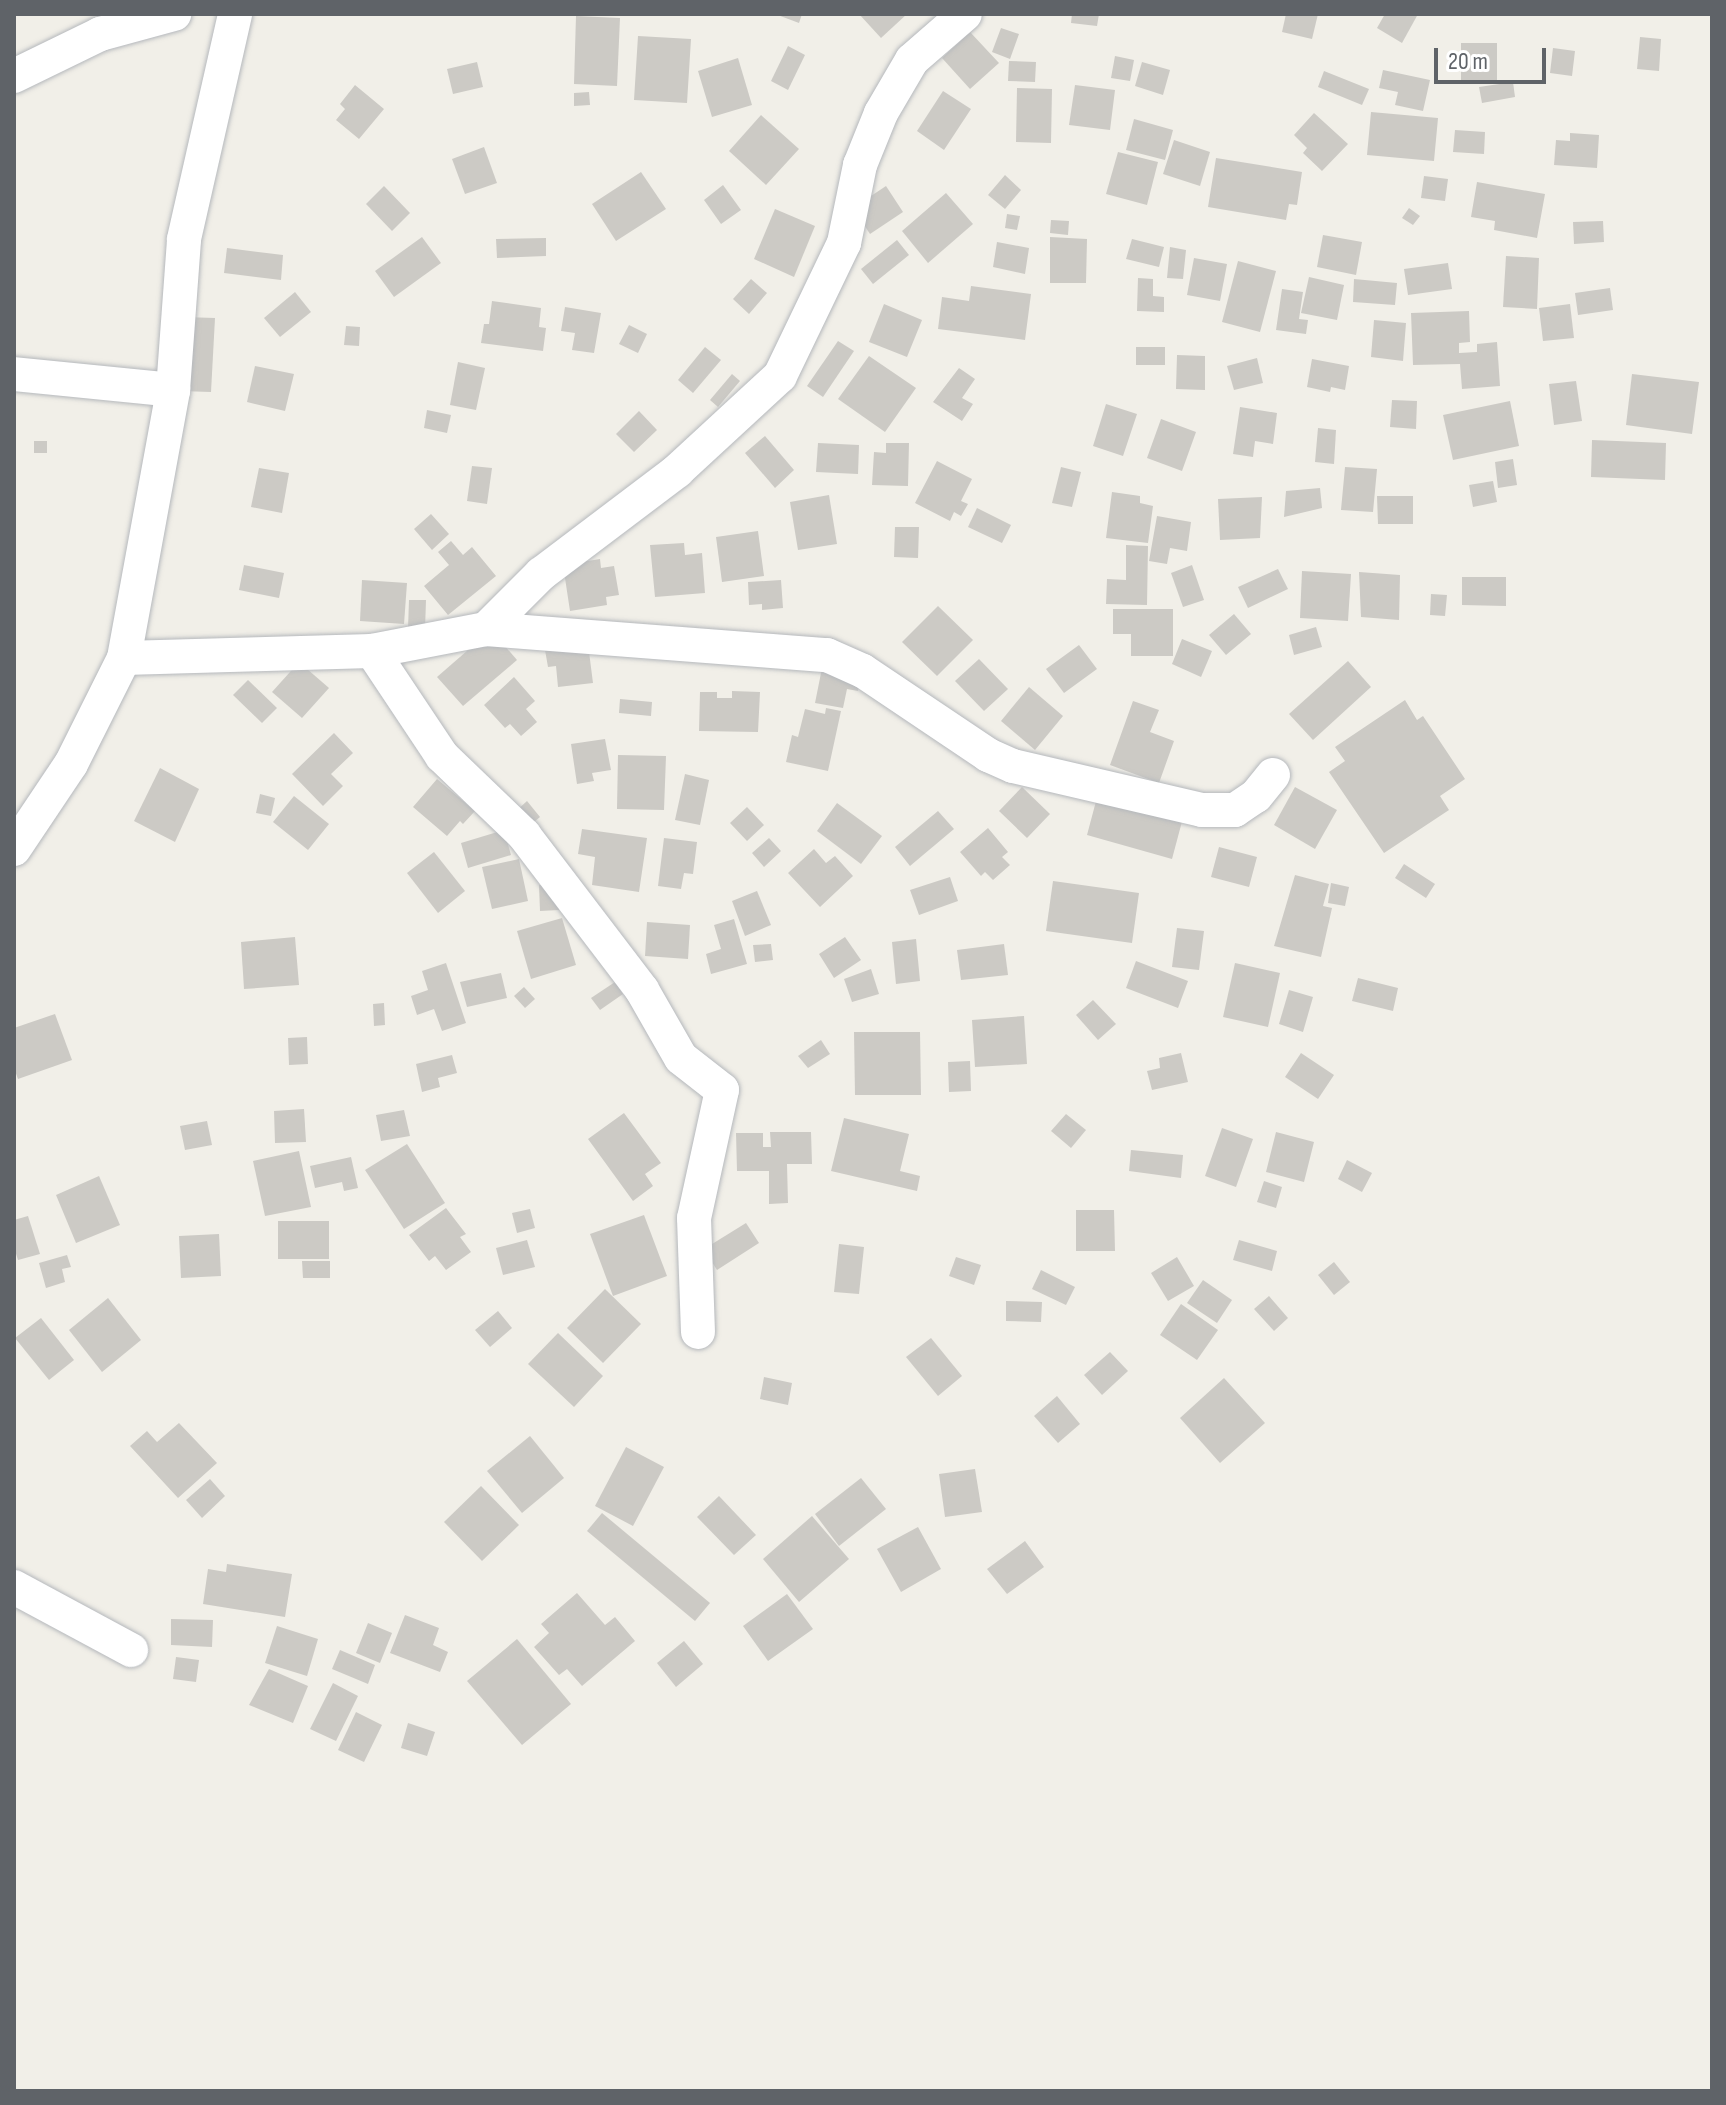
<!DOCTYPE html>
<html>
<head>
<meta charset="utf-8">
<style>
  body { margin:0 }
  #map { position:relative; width:1726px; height:2105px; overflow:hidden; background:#f1efe8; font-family:"Sofia Sans Condensed",sans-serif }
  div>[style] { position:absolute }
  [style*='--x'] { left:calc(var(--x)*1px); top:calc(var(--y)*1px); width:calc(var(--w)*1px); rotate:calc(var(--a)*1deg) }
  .building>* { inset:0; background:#cccac5 }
  .roads { filter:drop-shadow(0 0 2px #b5b8bc) drop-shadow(0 0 2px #b5b8bc) }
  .minor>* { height:34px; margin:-17px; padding:0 17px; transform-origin:17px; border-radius:17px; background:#fff }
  span { translate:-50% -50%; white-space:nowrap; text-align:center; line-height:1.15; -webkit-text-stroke:6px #fff; paint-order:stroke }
  .frame { position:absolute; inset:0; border:16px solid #5f6368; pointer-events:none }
  .scale { position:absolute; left:1434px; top:48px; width:112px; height:36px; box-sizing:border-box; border:4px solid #5f6368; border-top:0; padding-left:10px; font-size:24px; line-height:28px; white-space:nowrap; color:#5f6368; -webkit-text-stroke:6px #fff; paint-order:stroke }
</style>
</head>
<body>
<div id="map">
  <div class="building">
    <i style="clip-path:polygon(775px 14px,802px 14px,799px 23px)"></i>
    <i style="clip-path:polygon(859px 14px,907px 14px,881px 38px)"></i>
    <i style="clip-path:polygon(1072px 14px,1099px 14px,1097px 26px,1071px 23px)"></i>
    <i style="clip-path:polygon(1286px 14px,1318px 14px,1312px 39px,1282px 32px)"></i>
    <i style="clip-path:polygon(1385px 14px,1418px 14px,1402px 43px,1377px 28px)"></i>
    <i style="clip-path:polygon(576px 16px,620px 18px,617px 86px,574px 84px)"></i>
    <i style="clip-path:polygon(1001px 28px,1019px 34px,1010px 59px,992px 52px)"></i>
    <i style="clip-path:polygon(970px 32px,999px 63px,970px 89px,942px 58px)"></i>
    <i style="clip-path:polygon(638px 36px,691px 39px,687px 103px,634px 100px)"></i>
    <i style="clip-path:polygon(1640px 37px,1661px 39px,1659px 71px,1637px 69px)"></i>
    <i style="clip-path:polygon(1461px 43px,1497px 43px,1497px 81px,1461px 81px)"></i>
    <i style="clip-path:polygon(788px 46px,805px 55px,788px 90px,771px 81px)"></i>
    <i style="clip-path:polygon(1553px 48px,1575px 51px,1572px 76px,1550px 73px)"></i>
    <i style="clip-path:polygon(1115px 56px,1134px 60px,1130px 81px,1111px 78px)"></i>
    <i style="clip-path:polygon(738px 58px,752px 105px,712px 117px,698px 71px)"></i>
    <i style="clip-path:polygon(1009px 61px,1036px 62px,1035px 82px,1008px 81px)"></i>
    <i style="clip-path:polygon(477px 62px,483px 87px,453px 94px,447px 69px)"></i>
    <i style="clip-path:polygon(1142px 62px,1170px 70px,1163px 95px,1135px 86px)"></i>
    <i style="clip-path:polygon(1383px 70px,1430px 80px,1423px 111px,1395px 105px,1398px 92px,1379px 88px)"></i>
    <i style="clip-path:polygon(1324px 71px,1369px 89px,1362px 105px,1318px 87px)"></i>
    <i style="clip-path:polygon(1513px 82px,1515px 97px,1482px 103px,1479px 87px)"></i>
    <i style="clip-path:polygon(355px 85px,384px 109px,359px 139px,336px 120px,345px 109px,340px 104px)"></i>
    <i style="clip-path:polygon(1075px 85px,1115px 90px,1110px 130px,1069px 125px)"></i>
    <i style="clip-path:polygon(1017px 88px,1052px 89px,1051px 143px,1016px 142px)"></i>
    <i style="clip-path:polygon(943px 91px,971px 109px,944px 150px,917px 131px)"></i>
    <i style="clip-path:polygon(589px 92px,590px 105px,574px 106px,574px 93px)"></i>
    <i style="clip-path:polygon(1371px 112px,1438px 118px,1434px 161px,1367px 155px)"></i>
    <i style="clip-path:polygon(1314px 113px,1348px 144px,1322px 171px,1303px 153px,1307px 148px,1294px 135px)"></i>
    <i style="clip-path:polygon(761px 115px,799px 149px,766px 185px,729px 151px)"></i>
    <i style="clip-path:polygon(1134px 119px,1173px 130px,1165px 160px,1126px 150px)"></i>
    <i style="clip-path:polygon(1455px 130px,1485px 132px,1484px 154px,1453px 152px)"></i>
    <i style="clip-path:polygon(1570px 133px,1599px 135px,1597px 168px,1554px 165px,1556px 140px,1570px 141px)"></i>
    <i style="clip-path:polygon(1174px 140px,1210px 152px,1200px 186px,1163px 174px)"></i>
    <i style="clip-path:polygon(484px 147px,497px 183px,465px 194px,452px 159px)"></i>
    <i style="clip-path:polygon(1118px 152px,1158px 162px,1147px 205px,1106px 194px)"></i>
    <i style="clip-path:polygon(1216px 158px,1302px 172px,1297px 205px,1289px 204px,1286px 220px,1208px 207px)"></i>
    <i style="clip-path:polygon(641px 172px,666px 209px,616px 241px,592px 204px)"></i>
    <i style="clip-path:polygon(1005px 175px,1021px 190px,1005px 209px,988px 195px)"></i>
    <i style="clip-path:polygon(1424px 176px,1448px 179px,1445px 201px,1421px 198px)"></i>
    <i style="clip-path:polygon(1477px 182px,1545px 194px,1537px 238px,1494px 230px,1495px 221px,1471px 217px)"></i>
    <i style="clip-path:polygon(723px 185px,741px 210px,721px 224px,704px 200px)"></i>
    <i style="clip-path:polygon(384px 186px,410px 213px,392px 231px,366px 204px)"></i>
    <i style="clip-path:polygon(886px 186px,903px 212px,870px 234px,853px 208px)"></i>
    <i style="clip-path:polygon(946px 193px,973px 224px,928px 263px,902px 231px)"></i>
    <i style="clip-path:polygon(1409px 208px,1420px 216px,1413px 225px,1402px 218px)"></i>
    <i style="clip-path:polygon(775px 209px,815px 226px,794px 277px,754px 259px)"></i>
    <i style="clip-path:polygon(1007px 214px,1020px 216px,1017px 230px,1005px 228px)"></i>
    <i style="clip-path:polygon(1051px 220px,1069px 221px,1068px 235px,1050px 233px)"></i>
    <i style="clip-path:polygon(1603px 221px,1604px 242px,1574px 244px,1573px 222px)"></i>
    <i style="clip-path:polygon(1323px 235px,1362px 242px,1356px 275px,1317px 267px)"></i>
    <i style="clip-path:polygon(422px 237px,441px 263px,394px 297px,375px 271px)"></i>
    <i style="clip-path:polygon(1050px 237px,1087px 239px,1086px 283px,1050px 283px)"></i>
    <i style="clip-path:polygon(546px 238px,546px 256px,497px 258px,496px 239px)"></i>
    <i style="clip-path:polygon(1132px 239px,1164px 247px,1159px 267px,1126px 259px)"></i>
    <i style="clip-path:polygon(897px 240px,909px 255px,873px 284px,861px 269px)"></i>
    <i style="clip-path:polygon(997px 242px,1029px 248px,1025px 274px,993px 267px)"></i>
    <i style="clip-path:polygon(1170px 247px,1186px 250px,1183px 279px,1167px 278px)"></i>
    <i style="clip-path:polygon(227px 248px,283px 255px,281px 280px,224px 273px)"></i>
    <i style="clip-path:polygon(1506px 256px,1539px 258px,1537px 309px,1503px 307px)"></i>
    <i style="clip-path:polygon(1194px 258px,1227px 264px,1220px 301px,1187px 295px)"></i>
    <i style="clip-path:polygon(1238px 261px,1276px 271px,1260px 332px,1222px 322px)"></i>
    <i style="clip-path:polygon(1448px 263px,1452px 289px,1408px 295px,1404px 269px)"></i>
    <i style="clip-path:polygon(1309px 277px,1344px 285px,1337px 320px,1301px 313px)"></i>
    <i style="clip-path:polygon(1138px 278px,1153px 279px,1153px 296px,1164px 297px,1164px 312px,1137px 311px)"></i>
    <i style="clip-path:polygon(751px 279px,767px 293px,749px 314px,733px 299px)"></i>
    <i style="clip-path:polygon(1354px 279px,1397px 283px,1395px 305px,1353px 302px)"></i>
    <i style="clip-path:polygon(971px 286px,1031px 294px,1025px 340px,938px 329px,942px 297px,969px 301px)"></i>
    <i style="clip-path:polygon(1610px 288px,1613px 310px,1578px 315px,1575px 293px)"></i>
    <i style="clip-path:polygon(1282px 289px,1303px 292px,1299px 319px,1308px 320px,1306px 334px,1276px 330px)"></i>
    <i style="clip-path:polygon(295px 292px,311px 312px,280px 337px,264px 318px)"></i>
    <i style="clip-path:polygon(492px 301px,541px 308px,539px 327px,546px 328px,543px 351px,481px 343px,484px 324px,489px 324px)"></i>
    <i style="clip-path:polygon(884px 304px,922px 320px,907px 357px,869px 342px)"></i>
    <i style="clip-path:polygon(1570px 304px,1574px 338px,1543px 341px,1539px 308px)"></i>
    <i style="clip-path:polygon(565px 307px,601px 313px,594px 353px,572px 350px,575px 333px,561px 331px)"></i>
    <i style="clip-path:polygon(1469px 311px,1470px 342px,1459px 343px,1459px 353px,1477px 352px,1477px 344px,1497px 342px,1500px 386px,1462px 389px,1460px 364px,1413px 365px,1411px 313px)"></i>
    <i style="clip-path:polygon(184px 317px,215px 318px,211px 392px,180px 391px)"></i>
    <i style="clip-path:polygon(1374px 320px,1406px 323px,1403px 361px,1371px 357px)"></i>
    <i style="clip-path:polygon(629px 325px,647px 334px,638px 353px,619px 344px)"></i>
    <i style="clip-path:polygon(346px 326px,360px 327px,359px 346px,344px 345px)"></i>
    <i style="clip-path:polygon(838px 341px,854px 351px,823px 397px,807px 386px)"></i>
    <i style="clip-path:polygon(705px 347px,721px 360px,693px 393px,678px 380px)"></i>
    <i style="clip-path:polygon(1136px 347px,1165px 347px,1165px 365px,1136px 365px)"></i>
    <i style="clip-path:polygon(1177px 355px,1205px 356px,1205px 390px,1176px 389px)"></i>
    <i style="clip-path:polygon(869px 356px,916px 388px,885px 432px,838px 399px)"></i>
    <i style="clip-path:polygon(1257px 358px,1263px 383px,1234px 390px,1227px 366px)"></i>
    <i style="clip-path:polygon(1312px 359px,1349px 366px,1345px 390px,1331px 387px,1330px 392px,1307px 387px)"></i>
    <i style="clip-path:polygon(458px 362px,485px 368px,476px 410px,450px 405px)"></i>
    <i style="clip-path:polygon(255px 366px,294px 374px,285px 411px,247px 402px)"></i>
    <i style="clip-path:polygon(959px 368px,975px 379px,962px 398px,973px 404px,962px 421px,933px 402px)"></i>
    <i style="clip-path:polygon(732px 374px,740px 381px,718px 407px,710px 400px)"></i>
    <i style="clip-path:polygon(1632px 374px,1699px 382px,1692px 434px,1626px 425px)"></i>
    <i style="clip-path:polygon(1576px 381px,1582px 421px,1554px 425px,1549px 384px)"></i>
    <i style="clip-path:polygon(1392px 400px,1417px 401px,1416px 429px,1390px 427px)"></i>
    <i style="clip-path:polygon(1510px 401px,1519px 446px,1453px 460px,1443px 415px)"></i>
    <i style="clip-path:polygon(1106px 404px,1137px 414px,1123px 456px,1093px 446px)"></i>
    <i style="clip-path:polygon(1240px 407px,1277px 413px,1273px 444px,1255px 441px,1253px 457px,1233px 454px)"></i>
    <i style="clip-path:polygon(427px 410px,451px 415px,447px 433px,424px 428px)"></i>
    <i style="clip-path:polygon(639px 411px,657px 430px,634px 452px,616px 434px)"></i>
    <i style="clip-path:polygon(1161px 419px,1196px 432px,1182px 471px,1147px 458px)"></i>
    <i style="clip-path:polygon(1318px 428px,1336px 430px,1334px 464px,1315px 462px)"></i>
    <i style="clip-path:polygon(765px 436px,794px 470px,775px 488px,745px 453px)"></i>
    <i style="clip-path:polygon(1592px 440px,1666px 443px,1665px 480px,1591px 477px)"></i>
    <i style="clip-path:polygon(34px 441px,47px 441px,47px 453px,34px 453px)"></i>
    <i style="clip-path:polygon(818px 443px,859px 445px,858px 474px,816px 472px)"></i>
    <i style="clip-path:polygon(886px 443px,909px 443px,908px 486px,872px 485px,874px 452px,886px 453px)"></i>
    <i style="clip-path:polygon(1513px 459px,1517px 485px,1498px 488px,1495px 462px)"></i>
    <i style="clip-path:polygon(937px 461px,972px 479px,961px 501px,968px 504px,961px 516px,954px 512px,950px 521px,915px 503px)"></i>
    <i style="clip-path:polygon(472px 466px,492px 468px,487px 504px,467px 501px)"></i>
    <i style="clip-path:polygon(1061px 467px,1081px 472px,1072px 507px,1052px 503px)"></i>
    <i style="clip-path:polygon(1345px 467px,1377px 469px,1373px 512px,1341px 510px)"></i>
    <i style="clip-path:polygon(259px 468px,289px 473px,282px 513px,251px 507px)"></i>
    <i style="clip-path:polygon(1493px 481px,1497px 502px,1473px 507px,1469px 485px)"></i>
    <i style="clip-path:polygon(1320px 488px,1322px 508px,1284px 517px,1286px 491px)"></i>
    <i style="clip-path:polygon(1112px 492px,1140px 496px,1140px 503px,1153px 506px,1148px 543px,1106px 538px)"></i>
    <i style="clip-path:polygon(829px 495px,837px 544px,798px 550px,790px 502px)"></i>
    <i style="clip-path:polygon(1377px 496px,1413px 496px,1413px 524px,1378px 524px)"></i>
    <i style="clip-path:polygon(1262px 497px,1260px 538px,1220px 540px,1218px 499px)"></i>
    <i style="clip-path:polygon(977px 508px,1011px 525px,1002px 543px,968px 527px)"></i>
    <i style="clip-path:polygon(431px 514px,449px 534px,432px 550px,414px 529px)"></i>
    <i style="clip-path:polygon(1157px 516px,1191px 522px,1187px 551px,1170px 548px,1167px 564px,1149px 561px)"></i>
    <i style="clip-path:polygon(895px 527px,919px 527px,918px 558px,894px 557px)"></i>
    <i style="clip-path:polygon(758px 531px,764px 576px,722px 582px,716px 537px)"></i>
    <i style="clip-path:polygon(451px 541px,463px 555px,472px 547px,496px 576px,448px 615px,424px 586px,449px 565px,438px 552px)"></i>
    <i style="clip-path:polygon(684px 543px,685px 555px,702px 553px,705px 593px,655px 597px,650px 545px)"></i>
    <i style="clip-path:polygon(1126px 545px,1148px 546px,1147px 605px,1106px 604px,1107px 579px,1126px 580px)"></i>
    <i style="clip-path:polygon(600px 559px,601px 568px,614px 566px,619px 595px,606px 597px,607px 605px,570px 611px,563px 565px)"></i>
    <i style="clip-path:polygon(244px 565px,284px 573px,279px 598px,239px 590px)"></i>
    <i style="clip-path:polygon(1192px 565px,1204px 600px,1183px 607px,1171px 573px)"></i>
    <i style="clip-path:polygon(1278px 569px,1288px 589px,1248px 608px,1238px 587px)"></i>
    <i style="clip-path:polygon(1302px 571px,1351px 574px,1348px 621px,1300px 618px)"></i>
    <i style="clip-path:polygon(1359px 572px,1400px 575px,1399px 620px,1361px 617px)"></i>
    <i style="clip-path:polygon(1462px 577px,1506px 577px,1506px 606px,1462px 605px)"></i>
    <i style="clip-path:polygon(362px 580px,407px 583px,404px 624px,360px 621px)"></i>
    <i style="clip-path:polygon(781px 580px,783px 608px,762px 610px,762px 604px,749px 605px,748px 582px)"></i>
    <i style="clip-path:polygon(1431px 594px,1447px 595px,1445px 616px,1430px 615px)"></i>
    <i style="clip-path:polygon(409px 600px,426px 600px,425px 630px,408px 629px)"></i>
    <i style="clip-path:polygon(938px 606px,973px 640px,937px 676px,902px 642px)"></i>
    <i style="clip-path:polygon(1113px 609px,1173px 609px,1173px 656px,1131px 656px,1131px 634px,1113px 634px)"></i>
    <i style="clip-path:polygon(1234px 614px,1251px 634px,1226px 655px,1209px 635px)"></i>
    <i style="clip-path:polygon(1316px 627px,1322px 647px,1294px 655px,1289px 635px)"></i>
    <i style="clip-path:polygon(491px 630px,517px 660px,463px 706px,437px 677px)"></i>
    <i style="clip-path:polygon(1182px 639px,1212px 651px,1201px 677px,1172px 664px)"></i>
    <i style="clip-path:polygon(588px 644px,593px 683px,558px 687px,556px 666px,548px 667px,545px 650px)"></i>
    <i style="clip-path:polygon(1079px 645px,1097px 669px,1064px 693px,1046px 669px)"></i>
    <i style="clip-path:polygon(979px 659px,1008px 689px,984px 711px,955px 681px)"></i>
    <i style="clip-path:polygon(1348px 661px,1371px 687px,1313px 740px,1289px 714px)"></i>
    <i style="clip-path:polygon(299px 662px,329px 688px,302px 718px,272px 692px)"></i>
    <i style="clip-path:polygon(823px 663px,862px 671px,858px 691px,847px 689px,843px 708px,815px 703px)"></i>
    <i style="clip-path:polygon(514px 677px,535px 701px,526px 709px,537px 722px,521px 736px,510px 724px,505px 728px,484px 705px)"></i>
    <i style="clip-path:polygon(248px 680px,277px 708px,262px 723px,233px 695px)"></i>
    <i style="clip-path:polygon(1029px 687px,1063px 716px,1035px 750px,1001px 721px)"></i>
    <i style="clip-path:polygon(732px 691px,760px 692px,758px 732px,699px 731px,700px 692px,717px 692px,717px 698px,732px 698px)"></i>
    <i style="clip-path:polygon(620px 699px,652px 702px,651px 716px,619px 713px)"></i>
    <i style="clip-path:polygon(1405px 700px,1417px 720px,1423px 716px,1465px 779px,1440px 796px,1449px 810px,1384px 853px,1329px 772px,1345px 761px,1335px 747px)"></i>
    <i style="clip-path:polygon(1133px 701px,1159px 710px,1150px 732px,1174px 741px,1159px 783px,1110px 765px)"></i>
    <i style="clip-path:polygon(826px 708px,841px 711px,828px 771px,786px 762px,792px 735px,798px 737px,805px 709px,825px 714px)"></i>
    <i style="clip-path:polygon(334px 733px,353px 753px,331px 774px,343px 786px,323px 806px,292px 774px)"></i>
    <i style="clip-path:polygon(605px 739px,611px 770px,592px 773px,594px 781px,577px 784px,571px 744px)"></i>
    <i style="clip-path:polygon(618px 755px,666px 756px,664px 810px,617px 809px)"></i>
    <i style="clip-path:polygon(160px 768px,199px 789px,175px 842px,134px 821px)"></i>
    <i style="clip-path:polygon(685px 774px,709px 780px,700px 825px,675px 820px)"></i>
    <i style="clip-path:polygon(437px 779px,475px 811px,463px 824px,460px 821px,447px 836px,413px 807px)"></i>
    <i style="clip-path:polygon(1022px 787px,1050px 814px,1027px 838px,999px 811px)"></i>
    <i style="clip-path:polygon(1295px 787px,1337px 810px,1315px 849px,1274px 825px)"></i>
    <i style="clip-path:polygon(1099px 790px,1184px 814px,1172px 859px,1087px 835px)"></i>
    <i style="clip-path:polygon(260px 794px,275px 798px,271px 816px,256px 813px)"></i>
    <i style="clip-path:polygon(294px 796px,329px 824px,308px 850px,273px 822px)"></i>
    <i style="clip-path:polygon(527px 801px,540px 817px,528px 827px,515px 812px)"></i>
    <i style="clip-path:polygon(837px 803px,882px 836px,861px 864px,817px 831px)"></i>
    <i style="clip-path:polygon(747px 807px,764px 825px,747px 841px,730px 823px)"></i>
    <i style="clip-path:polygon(938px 811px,954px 829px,910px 866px,895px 847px)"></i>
    <i style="clip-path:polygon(988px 828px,1008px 852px,1002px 857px,1010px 865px,993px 880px,985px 872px,981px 876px,960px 852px)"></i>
    <i style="clip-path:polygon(582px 829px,647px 838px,639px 892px,592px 885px,595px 857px,578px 854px)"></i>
    <i style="clip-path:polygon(504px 830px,511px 855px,468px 868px,461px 843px)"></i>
    <i style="clip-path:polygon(664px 838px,697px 842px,693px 874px,684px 873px,681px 889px,658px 886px)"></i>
    <i style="clip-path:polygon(769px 838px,781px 851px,764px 867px,752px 853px)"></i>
    <i style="clip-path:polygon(1219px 847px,1257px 857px,1249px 887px,1211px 877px)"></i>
    <i style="clip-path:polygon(814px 849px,826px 863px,835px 856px,853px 876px,820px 907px,788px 873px)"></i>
    <i style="clip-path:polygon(434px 852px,465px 891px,438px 913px,407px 873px)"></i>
    <i style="clip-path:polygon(519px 859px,528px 901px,492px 909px,482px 867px)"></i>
    <i style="clip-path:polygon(1404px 864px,1435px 884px,1426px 898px,1395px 878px)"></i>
    <i style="clip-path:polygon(1295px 875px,1329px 884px,1323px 906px,1332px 908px,1321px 957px,1274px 946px)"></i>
    <i style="clip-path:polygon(950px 877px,958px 901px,919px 915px,910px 890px)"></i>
    <i style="clip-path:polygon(1053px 881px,1139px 893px,1132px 943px,1046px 931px)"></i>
    <i style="clip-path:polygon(1331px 883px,1349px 887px,1345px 906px,1328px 903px)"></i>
    <i style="clip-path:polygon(557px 884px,559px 910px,540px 911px,539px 885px)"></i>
    <i style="clip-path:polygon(757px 891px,771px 925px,745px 936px,732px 901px)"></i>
    <i style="clip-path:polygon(562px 918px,576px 965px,531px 979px,517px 931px)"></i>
    <i style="clip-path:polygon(734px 919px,747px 964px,711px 974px,706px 954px,721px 949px,714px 925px)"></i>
    <i style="clip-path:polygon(647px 922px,690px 925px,688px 959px,645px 956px)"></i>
    <i style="clip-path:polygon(1177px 928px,1204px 931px,1199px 970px,1172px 967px)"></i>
    <i style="clip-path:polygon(295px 937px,299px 985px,244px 989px,241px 942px)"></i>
    <i style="clip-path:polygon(845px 937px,861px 960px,834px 978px,819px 954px)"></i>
    <i style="clip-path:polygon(916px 939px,920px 981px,896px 984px,892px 942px)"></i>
    <i style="clip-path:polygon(771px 944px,773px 960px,755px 962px,753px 945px)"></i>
    <i style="clip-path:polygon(1004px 944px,1008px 975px,961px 980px,957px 950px)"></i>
    <i style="clip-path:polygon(1136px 961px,1188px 981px,1178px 1008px,1126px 988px)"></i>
    <i style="clip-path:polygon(446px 963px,466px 1023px,442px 1031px,434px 1009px,417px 1015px,411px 996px,428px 990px,422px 971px)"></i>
    <i style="clip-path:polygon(1235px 963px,1280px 973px,1268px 1027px,1223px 1017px)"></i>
    <i style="clip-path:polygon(871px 969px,879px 994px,852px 1002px,844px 979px)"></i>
    <i style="clip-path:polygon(501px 973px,507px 998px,467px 1007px,460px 982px)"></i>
    <i style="clip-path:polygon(1358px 978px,1398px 988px,1393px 1011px,1352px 1001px)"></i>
    <i style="clip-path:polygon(615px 982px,623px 994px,600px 1010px,591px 998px)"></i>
    <i style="clip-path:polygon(524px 987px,535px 999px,525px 1008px,514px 996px)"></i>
    <i style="clip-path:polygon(1289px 990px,1313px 997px,1303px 1032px,1279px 1024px)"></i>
    <i style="clip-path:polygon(1093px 1000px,1116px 1024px,1098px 1040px,1076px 1015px)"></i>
    <i style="clip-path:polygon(384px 1003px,385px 1025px,374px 1026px,373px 1004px)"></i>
    <i style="clip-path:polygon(55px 1014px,72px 1060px,18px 1079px,14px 1068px,14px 1028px)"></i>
    <i style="clip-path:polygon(1024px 1016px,1027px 1064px,975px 1067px,972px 1020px)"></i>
    <i style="clip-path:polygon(854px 1032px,920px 1032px,921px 1095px,855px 1095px)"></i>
    <i style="clip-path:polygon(307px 1037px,308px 1064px,289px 1065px,288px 1038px)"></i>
    <i style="clip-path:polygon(821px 1040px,830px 1054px,808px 1068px,798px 1056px)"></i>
    <i style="clip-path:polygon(1181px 1053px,1188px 1082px,1152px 1090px,1147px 1071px,1160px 1068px,1159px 1058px)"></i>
    <i style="clip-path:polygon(1301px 1053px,1334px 1075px,1318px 1099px,1285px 1077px)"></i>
    <i style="clip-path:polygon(452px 1055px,457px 1073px,438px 1078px,440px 1087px,422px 1092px,416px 1064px)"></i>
    <i style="clip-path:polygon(970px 1061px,971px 1091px,949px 1092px,948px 1062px)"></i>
    <i style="clip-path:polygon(304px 1109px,306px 1142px,275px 1143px,274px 1111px)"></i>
    <i style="clip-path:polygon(404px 1110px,410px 1136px,381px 1141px,376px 1115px)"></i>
    <i style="clip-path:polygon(624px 1113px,661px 1163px,645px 1174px,653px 1186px,633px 1201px,588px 1139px)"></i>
    <i style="clip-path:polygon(1066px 1114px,1086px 1130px,1071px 1148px,1051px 1131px)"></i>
    <i style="clip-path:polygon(844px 1118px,909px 1134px,900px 1171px,920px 1176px,917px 1191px,831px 1171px)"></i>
    <i style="clip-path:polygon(207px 1121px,212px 1145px,185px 1150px,180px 1126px)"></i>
    <i style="clip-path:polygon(1222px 1128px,1253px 1139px,1236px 1187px,1205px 1176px)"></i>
    <i style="clip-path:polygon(770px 1132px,811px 1132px,812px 1164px,787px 1164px,788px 1203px,769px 1204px,769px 1171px,737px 1171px,736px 1133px,763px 1133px,763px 1147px,771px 1147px)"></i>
    <i style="clip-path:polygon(1276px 1132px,1314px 1142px,1304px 1182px,1266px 1172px)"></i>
    <i style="clip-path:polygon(407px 1144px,445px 1203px,404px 1229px,365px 1170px)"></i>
    <i style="clip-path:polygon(1131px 1150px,1183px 1155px,1181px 1178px,1129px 1171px)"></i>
    <i style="clip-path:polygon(299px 1151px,311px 1207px,265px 1216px,253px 1161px)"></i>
    <i style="clip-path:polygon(351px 1157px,358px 1188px,344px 1191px,342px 1182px,315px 1188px,310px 1166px)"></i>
    <i style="clip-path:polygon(1347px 1160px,1372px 1173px,1362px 1192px,1338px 1179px)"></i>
    <i style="clip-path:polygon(99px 1176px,120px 1225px,76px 1243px,56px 1195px)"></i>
    <i style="clip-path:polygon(1264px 1181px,1282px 1187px,1276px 1208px,1257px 1202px)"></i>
    <i style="clip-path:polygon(446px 1208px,466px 1234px,460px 1237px,471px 1252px,446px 1270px,435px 1256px,429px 1261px,409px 1235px)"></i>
    <i style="clip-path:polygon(530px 1209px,535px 1228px,517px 1233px,512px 1213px)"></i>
    <i style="clip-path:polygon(1076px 1210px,1114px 1210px,1115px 1251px,1076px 1251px)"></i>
    <i style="clip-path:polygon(644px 1215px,667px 1276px,613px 1296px,590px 1234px)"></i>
    <i style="clip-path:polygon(28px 1216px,40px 1254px,18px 1260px,14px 1247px,14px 1220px)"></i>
    <i style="clip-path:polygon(278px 1221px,329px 1221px,329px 1259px,278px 1259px)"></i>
    <i style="clip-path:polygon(746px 1223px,759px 1243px,717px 1270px,704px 1249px)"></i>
    <i style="clip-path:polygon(219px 1234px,221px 1276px,181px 1278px,179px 1236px)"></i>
    <i style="clip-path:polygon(527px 1240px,535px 1267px,503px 1275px,496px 1248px)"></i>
    <i style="clip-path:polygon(1239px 1240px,1277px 1251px,1272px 1271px,1233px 1260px)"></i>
    <i style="clip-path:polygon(839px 1244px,864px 1247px,859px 1294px,834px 1292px)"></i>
    <i style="clip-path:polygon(67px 1255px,71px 1267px,62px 1269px,65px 1282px,46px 1288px,39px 1263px)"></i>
    <i style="clip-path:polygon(956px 1257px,981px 1265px,974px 1285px,949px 1276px)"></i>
    <i style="clip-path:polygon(1177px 1257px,1194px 1286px,1168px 1301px,1151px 1273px)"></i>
    <i style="clip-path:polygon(302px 1261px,330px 1261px,330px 1278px,303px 1278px)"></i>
    <i style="clip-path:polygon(1334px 1262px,1350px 1282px,1334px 1295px,1318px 1275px)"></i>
    <i style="clip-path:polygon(1041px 1270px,1075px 1287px,1066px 1305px,1032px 1289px)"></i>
    <i style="clip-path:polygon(1203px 1280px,1232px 1300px,1217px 1323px,1187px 1303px)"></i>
    <i style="clip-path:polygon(605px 1289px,641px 1324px,603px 1363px,567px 1328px)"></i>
    <i style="clip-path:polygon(1269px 1296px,1288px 1318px,1274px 1331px,1254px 1309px)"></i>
    <i style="clip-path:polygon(108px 1298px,141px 1340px,102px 1372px,69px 1330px)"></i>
    <i style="clip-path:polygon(1006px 1301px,1042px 1302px,1041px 1322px,1006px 1321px)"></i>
    <i style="clip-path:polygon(1181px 1304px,1218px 1330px,1197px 1360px,1160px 1335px)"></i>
    <i style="clip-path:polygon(498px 1311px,512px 1328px,490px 1347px,475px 1330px)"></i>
    <i style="clip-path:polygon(41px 1318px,74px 1360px,49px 1380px,15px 1338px)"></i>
    <i style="clip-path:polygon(558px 1333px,603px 1376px,574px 1407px,528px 1364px)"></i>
    <i style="clip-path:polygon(931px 1338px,962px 1376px,938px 1396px,906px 1357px)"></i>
    <i style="clip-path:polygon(1110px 1352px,1128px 1371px,1102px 1395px,1084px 1375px)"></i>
    <i style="clip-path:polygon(764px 1377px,792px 1383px,788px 1405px,760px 1399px)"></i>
    <i style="clip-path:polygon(1224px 1378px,1265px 1423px,1220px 1463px,1180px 1418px)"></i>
    <i style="clip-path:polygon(1057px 1396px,1080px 1424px,1058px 1443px,1034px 1416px)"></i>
    <i style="clip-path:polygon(179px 1423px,217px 1463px,178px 1498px,130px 1446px,147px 1431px,157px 1442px)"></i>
    <i style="clip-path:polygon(530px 1436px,564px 1478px,522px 1513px,487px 1471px)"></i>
    <i style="clip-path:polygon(626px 1447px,664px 1467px,633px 1526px,595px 1506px)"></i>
    <i style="clip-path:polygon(975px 1469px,982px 1512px,945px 1517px,939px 1474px)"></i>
    <i style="clip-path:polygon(861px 1478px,886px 1509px,839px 1546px,815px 1514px)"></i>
    <i style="clip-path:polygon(210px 1479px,225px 1496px,202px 1518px,186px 1500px)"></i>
    <i style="clip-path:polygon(481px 1486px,519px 1525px,482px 1561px,444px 1522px)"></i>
    <i style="clip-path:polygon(719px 1496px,756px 1535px,734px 1555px,697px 1517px)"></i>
    <i style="clip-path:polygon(602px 1513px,710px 1603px,695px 1621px,587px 1531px)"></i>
    <i style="clip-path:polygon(812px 1516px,849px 1559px,799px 1602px,763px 1559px)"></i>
    <i style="clip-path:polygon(918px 1527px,941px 1569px,901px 1592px,877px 1549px)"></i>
    <i style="clip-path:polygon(1025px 1541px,1044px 1567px,1007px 1594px,987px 1569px)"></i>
    <i style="clip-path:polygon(227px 1564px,292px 1574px,285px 1617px,203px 1604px,208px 1569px,226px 1572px)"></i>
    <i style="clip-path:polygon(577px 1593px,605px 1625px,615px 1617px,635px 1641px,582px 1686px,567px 1669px,559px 1675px,534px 1647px,549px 1633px,541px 1624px)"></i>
    <i style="clip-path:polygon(787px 1594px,813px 1629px,768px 1661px,743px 1626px)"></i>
    <i style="clip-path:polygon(405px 1615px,439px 1628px,433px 1645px,448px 1652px,440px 1672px,390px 1653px)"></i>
    <i style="clip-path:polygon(171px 1619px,213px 1620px,212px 1647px,171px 1645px)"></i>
    <i style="clip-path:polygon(368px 1623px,392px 1633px,380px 1663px,356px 1653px)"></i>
    <i style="clip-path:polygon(277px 1626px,318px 1639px,307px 1676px,265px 1663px)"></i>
    <i style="clip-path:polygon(517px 1639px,571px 1704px,522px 1745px,467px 1681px)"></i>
    <i style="clip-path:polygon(684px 1641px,703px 1664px,676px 1687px,657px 1663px)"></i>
    <i style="clip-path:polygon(340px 1650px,375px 1665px,368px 1684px,332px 1669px)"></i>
    <i style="clip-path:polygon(176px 1657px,199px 1660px,196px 1682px,173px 1679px)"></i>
    <i style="clip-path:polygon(269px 1669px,308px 1686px,293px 1723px,249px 1705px)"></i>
    <i style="clip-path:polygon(333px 1683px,358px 1696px,336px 1741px,310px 1729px)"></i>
    <i style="clip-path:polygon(356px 1712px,382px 1725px,364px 1762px,338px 1750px)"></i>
    <i style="clip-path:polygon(408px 1723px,435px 1732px,427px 1756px,401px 1748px)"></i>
  </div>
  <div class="roads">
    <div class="minor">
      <i style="--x:14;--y:76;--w:96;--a:-26"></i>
      <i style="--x:100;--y:34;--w:77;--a:-15.1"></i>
      <i style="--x:14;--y:374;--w:160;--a:5.7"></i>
      <i style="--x:486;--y:629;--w:342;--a:4.4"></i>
      <i style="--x:827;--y:655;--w:39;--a:24"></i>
      <i style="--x:863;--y:671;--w:151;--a:33.9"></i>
      <i style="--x:988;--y:755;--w:27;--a:24"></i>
      <i style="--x:1013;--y:766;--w:194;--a:13.1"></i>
      <i style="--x:1202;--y:810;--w:33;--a:0"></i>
      <i style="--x:1235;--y:810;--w:25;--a:-34"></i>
      <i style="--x:1256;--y:796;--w:27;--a:-51"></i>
      <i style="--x:372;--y:651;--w:126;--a:56.3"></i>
      <i style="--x:442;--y:756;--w:114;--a:43.9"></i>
      <i style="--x:524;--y:835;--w:195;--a:52.7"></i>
      <i style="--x:642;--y:990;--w:78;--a:60.2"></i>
      <i style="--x:681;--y:1058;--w:52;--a:38"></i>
      <i style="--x:722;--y:1090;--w:131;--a:102.3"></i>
      <i style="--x:694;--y:1218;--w:114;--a:88"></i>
      <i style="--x:124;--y:658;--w:248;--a:-1.6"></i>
      <i style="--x:372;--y:651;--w:116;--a:-10.9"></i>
      <i style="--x:486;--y:629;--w:78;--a:-45"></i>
      <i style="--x:541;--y:574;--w:171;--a:-37.1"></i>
      <i style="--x:677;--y:471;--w:140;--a:-42.7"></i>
      <i style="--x:780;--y:376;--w:148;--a:-64.3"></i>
      <i style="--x:844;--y:243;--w:80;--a:-78.4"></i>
      <i style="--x:860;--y:165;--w:56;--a:-68"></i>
      <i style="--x:881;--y:113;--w:61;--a:-59.7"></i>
      <i style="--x:912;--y:60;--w:70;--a:-41"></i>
      <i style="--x:14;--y:849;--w:102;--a:-56.2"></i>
      <i style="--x:71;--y:764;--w:119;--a:-63.4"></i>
      <i style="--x:124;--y:658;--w:272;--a:-79.6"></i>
      <i style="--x:173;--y:390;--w:151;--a:-85.8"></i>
      <i style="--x:184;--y:239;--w:231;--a:-77.2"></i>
      <i style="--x:14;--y:1587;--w:133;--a:28.3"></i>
    </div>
  </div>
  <div class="frame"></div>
  <div class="scale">20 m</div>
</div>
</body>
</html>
